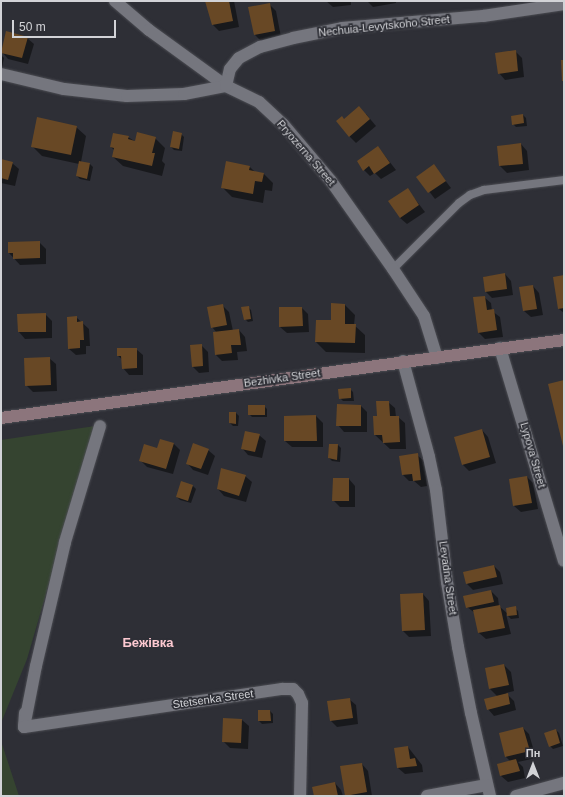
<!DOCTYPE html>
<html>
<head>
<meta charset="utf-8">
<style>
  body { margin:0 }
  #map { position:relative; width:565px; height:797px; overflow:hidden; background:#2e2f36; font-family:Arial,sans-serif }
  div>[style] { position:absolute }
  [style*='--x'] { left:calc(var(--x)*1px); top:calc(var(--y)*1px); width:calc(var(--w)*1px); rotate:calc(var(--a)*1deg) }
  .green>* { inset:0; background:#354430 }
  .shadow>* { inset:0; background:#0007 }
  .building>* { inset:0; background:#684825 }
  .roads { filter:drop-shadow(0 0 1px #4b4c52) drop-shadow(0 0 1px #4b4c52) }
  .lane>* { height:8px; margin:-4px; padding:0 4px; transform-origin:4px; border-radius:4px; background:#75767e }
  .street>* { height:12px; margin:-6px; padding:0 6px; transform-origin:6px; border-radius:6px; background:#75767e }
  .secondary>* { height:12px; margin:-6px; padding:0 6px; transform-origin:6px; border-radius:6px; background:#8c757c }
  span { translate:-50% -50%; white-space:nowrap; text-align:center; line-height:1.15; -webkit-text-stroke:3.5px #2e2f36; paint-order:stroke }
  .street-label { font-size:11px; color:#d2d3d7 }
  .quarter-label { font-size:13px; color:#fdc9d1; font-weight:700 }
  .frame { position:absolute; inset:0; border:2px solid #d2d3d7; pointer-events:none }
  .north { position:absolute; left:513px; top:745px; width:40px; height:40px; -webkit-text-stroke:3px #2e2f36; paint-order:stroke; rotate:0deg; font-size:11px; font-weight:700; line-height:16px; text-align:center; color:#d2d3d7 }
  .north::after { content:''; display:block; margin:auto; width:14px; height:18px; background:#d2d3d7; clip-path:polygon(50% 0,100% 100%,50% 72%,0 100%) }
  .scale { position:absolute; left:12px; top:20px; width:104px; height:18px; box-sizing:border-box; border:2px solid #d2d3d7; border-top:0; padding-left:5px; font-size:12px; line-height:14px; white-space:nowrap; color:#d2d3d7; -webkit-text-stroke:3px #2e2f36; paint-order:stroke }
</style>
</head>
<body>
<div id="map">
  <div class="green">
    <i style="clip-path:polygon(95px 426px,27px 659px,1px 723px,1px 440px)"></i>
    <i style="clip-path:polygon(1px 741px,19px 796px,1px 796px)"></i>
  </div>
  <div class="shadow">
    <i style="clip-path:polygon(206px 1px,234px 1px,239px 27px,219px 31px,213px 25px)"></i>
    <i style="clip-path:polygon(326px 1px,351px 1px,351px 5px,333px 7px)"></i>
    <i style="clip-path:polygon(367px 1px,396px 1px,396px 3px,373px 7px)"></i>
    <i style="clip-path:polygon(269px 4px,276px 11px,281px 37px,261px 41px,255px 35px)"></i>
    <i style="clip-path:polygon(27px 38px,34px 44px,28px 64px,8px 59px,2px 52px)"></i>
    <i style="clip-path:polygon(515px 51px,522px 58px,524px 77px,505px 80px,499px 73px)"></i>
    <i style="clip-path:polygon(1px 55px,4px 58px,2px 67px,1px 66px)"></i>
    <i style="clip-path:polygon(366px 114px,376px 126px,356px 143px,349px 136px,344px 120px)"></i>
    <i style="clip-path:polygon(523px 115px,526px 118px,527px 126px,516px 127px,513px 124px)"></i>
    <i style="clip-path:polygon(76px 127px,86px 136px,81px 162px,90px 164px,93px 167px,90px 181px,80px 179px,77px 176px,79px 164px,42px 156px,32px 146px)"></i>
    <i style="clip-path:polygon(181px 134px,184px 137px,182px 151px,174px 150px,171px 147px)"></i>
    <i style="clip-path:polygon(128px 137px,136px 142px,155px 138px,165px 148px,162px 161px,165px 164px,162px 176px,123px 166px,113px 157px,115px 151px,111px 147px)"></i>
    <i style="clip-path:polygon(521px 144px,527px 151px,529px 170px,507px 173px,500px 166px,498px 147px)"></i>
    <i style="clip-path:polygon(378px 147px,396px 170px,381px 179px,375px 173px,370px 176px,364px 170px)"></i>
    <i style="clip-path:polygon(1px 160px,12px 163px,19px 169px,15px 186px,1px 183px)"></i>
    <i style="clip-path:polygon(249px 166px,255px 172px,263px 173px,273px 183px,272px 191px,265px 190px,263px 203px,232px 197px,222px 187px)"></i>
    <i style="clip-path:polygon(434px 166px,451px 188px,435px 199px,418px 177px)"></i>
    <i style="clip-path:polygon(408px 190px,425px 212px,407px 224px,400px 218px)"></i>
    <i style="clip-path:polygon(39px 242px,46px 249px,46px 264px,20px 265px,9px 253px)"></i>
    <i style="clip-path:polygon(505px 274px,511px 281px,513px 295px,492px 298px,486px 292px,484px 277px)"></i>
    <i style="clip-path:polygon(564px 276px,564px 313px,559px 309px)"></i>
    <i style="clip-path:polygon(533px 286px,539px 293px,543px 315px,531px 317px,524px 311px)"></i>
    <i style="clip-path:polygon(484px 297px,491px 303px,492px 311px,500px 317px,503px 337px,485px 339px,478px 332px)"></i>
    <i style="clip-path:polygon(345px 305px,355px 315px,354px 325px,365px 335px,365px 353px,326px 352px,316px 342px,317px 321px,332px 321px)"></i>
    <i style="clip-path:polygon(223px 306px,229px 312px,233px 331px,239px 330px,245px 337px,247px 351px,237px 352px,238px 360px,222px 361px,216px 355px,214px 333px,217px 333px,212px 327px)"></i>
    <i style="clip-path:polygon(248px 307px,251px 310px,253px 321px,248px 322px,245px 319px)"></i>
    <i style="clip-path:polygon(302px 308px,308px 314px,309px 332px,287px 333px,280px 327px)"></i>
    <i style="clip-path:polygon(45px 314px,52px 321px,52px 338px,25px 339px,19px 332px,18px 315px)"></i>
    <i style="clip-path:polygon(76px 317px,89px 329px,90px 346px,86px 346px,86px 354px,76px 355px,69px 349px)"></i>
    <i style="clip-path:polygon(201px 345px,208px 352px,209px 372px,199px 373px,193px 367px)"></i>
    <i style="clip-path:polygon(136px 349px,143px 355px,143px 375px,129px 375px,123px 368px,123px 360px,118px 356px)"></i>
    <i style="clip-path:polygon(49px 358px,56px 364px,57px 391px,33px 392px,26px 385px)"></i>
    <i style="clip-path:polygon(350px 389px,353px 392px,354px 401px,343px 401px,340px 398px)"></i>
    <i style="clip-path:polygon(388px 402px,395px 408px,396px 417px,398px 417px,405px 423px,406px 449px,390px 449px,375px 435px,378px 417px)"></i>
    <i style="clip-path:polygon(264px 406px,267px 409px,267px 417px,252px 417px,249px 414px)"></i>
    <i style="clip-path:polygon(361px 406px,367px 412px,367px 432px,344px 432px,338px 425px)"></i>
    <i style="clip-path:polygon(236px 413px,239px 416px,238px 426px,233px 426px,230px 423px)"></i>
    <i style="clip-path:polygon(316px 416px,323px 423px,323px 447px,292px 447px,285px 441px,285px 417px)"></i>
    <i style="clip-path:polygon(482px 430px,488px 437px,496px 463px,469px 471px,462px 464px)"></i>
    <i style="clip-path:polygon(259px 435px,266px 441px,262px 458px,248px 455px,242px 448px)"></i>
    <i style="clip-path:polygon(173px 443px,180px 450px,173px 474px,147px 467px,140px 460px,158px 449px)"></i>
    <i style="clip-path:polygon(330px 445px,338px 445px,341px 448px,340px 462px,332px 461px,329px 458px)"></i>
    <i style="clip-path:polygon(208px 450px,215px 456px,208px 475px,193px 470px,187px 463px)"></i>
    <i style="clip-path:polygon(417px 455px,424px 461px,427px 486px,421px 487px,414px 481px,409px 481px,403px 475px)"></i>
    <i style="clip-path:polygon(222px 469px,245px 476px,252px 482px,246px 502px,224px 496px,218px 489px)"></i>
    <i style="clip-path:polygon(527px 477px,533px 483px,538px 509px,521px 512px,514px 506px)"></i>
    <i style="clip-path:polygon(349px 479px,355px 486px,355px 507px,340px 507px,333px 500px)"></i>
    <i style="clip-path:polygon(193px 486px,196px 489px,191px 503px,180px 500px,177px 497px)"></i>
    <i style="clip-path:polygon(494px 566px,500px 572px,503px 584px,473px 590px,467px 584px)"></i>
    <i style="clip-path:polygon(491px 591px,498px 598px,499px 606px,508px 614px,515px 608px,518px 611px,519px 618px,511px 619px,506px 614px,511px 634px,486px 639px,479px 633px,475px 613px,467px 607px)"></i>
    <i style="clip-path:polygon(423px 594px,429px 601px,431px 636px,409px 637px,403px 631px)"></i>
    <i style="clip-path:polygon(504px 665px,511px 672px,514px 691px,506px 693px,514px 701px,516px 710px,494px 716px,488px 709px,498px 697px,490px 689px)"></i>
    <i style="clip-path:polygon(349px 699px,356px 705px,358px 724px,337px 727px,331px 721px)"></i>
    <i style="clip-path:polygon(270px 711px,273px 714px,273px 723px,262px 724px,259px 721px)"></i>
    <i style="clip-path:polygon(224px 719px,242px 720px,249px 726px,248px 749px,230px 748px,223px 741px)"></i>
    <i style="clip-path:polygon(523px 728px,529px 734px,536px 758px,518px 762px,523px 767px,525px 778px,508px 782px,501px 776px,511px 762px,506px 757px,500px 734px)"></i>
    <i style="clip-path:polygon(556px 730px,559px 733px,563px 746px,553px 749px,550px 746px)"></i>
    <i style="clip-path:polygon(408px 747px,422px 765px,423px 772px,405px 774px,398px 768px)"></i>
    <i style="clip-path:polygon(362px 764px,368px 771px,372px 796px,347px 796px)"></i>
    <i style="clip-path:polygon(335px 783px,341px 790px,343px 796px,315px 796px)"></i>
  </div>
  <div class="building">
    <i style="clip-path:polygon(205px 1px,229px 1px,233px 21px,212px 25px)"></i>
    <i style="clip-path:polygon(270px 3px,275px 31px,254px 35px,248px 7px)"></i>
    <i style="clip-path:polygon(6px 31px,28px 37px,22px 58px,1px 53px)"></i>
    <i style="clip-path:polygon(516px 50px,518px 71px,498px 74px,495px 53px)"></i>
    <i style="clip-path:polygon(561px 60px,564px 60px,564px 81px,562px 81px)"></i>
    <i style="clip-path:polygon(359px 106px,370px 119px,349px 137px,336px 121px,342px 116px,344px 119px)"></i>
    <i style="clip-path:polygon(523px 114px,524px 123px,512px 125px,511px 116px)"></i>
    <i style="clip-path:polygon(37px 117px,77px 126px,71px 155px,31px 147px)"></i>
    <i style="clip-path:polygon(173px 131px,182px 133px,179px 149px,170px 147px)"></i>
    <i style="clip-path:polygon(137px 132px,156px 137px,152px 153px,155px 153px,152px 166px,112px 157px,114px 148px,110px 147px,113px 133px,129px 136px,128px 139px,135px 141px)"></i>
    <i style="clip-path:polygon(521px 143px,523px 164px,499px 166px,497px 146px)"></i>
    <i style="clip-path:polygon(378px 146px,390px 163px,374px 174px,369px 166px,363px 171px,357px 161px)"></i>
    <i style="clip-path:polygon(1px 159px,13px 162px,8px 180px,1px 178px)"></i>
    <i style="clip-path:polygon(79px 161px,90px 163px,87px 179px,76px 176px)"></i>
    <i style="clip-path:polygon(226px 161px,250px 166px,249px 170px,264px 173px,262px 182px,255px 181px,253px 194px,221px 188px)"></i>
    <i style="clip-path:polygon(434px 164px,446px 181px,428px 193px,416px 177px)"></i>
    <i style="clip-path:polygon(408px 188px,419px 205px,400px 218px,388px 201px)"></i>
    <i style="clip-path:polygon(40px 241px,40px 258px,13px 259px,13px 253px,8px 253px,8px 242px)"></i>
    <i style="clip-path:polygon(505px 273px,507px 289px,485px 292px,483px 277px)"></i>
    <i style="clip-path:polygon(564px 275px,564px 308px,558px 309px,553px 277px)"></i>
    <i style="clip-path:polygon(533px 285px,537px 309px,523px 311px,519px 287px)"></i>
    <i style="clip-path:polygon(485px 296px,487px 310px,494px 309px,497px 330px,478px 333px,473px 297px)"></i>
    <i style="clip-path:polygon(331px 303px,345px 304px,345px 324px,356px 324px,355px 343px,315px 342px,316px 320px,331px 320px)"></i>
    <i style="clip-path:polygon(223px 304px,227px 325px,211px 328px,207px 307px)"></i>
    <i style="clip-path:polygon(249px 306px,251px 319px,244px 320px,241px 307px)"></i>
    <i style="clip-path:polygon(279px 307px,302px 307px,303px 326px,279px 327px)"></i>
    <i style="clip-path:polygon(46px 313px,46px 332px,18px 332px,17px 314px)"></i>
    <i style="clip-path:polygon(77px 316px,77px 322px,83px 321px,84px 340px,80px 340px,80px 348px,68px 349px,67px 317px)"></i>
    <i style="clip-path:polygon(239px 329px,241px 345px,231px 345px,232px 353px,215px 355px,213px 332px)"></i>
    <i style="clip-path:polygon(202px 344px,203px 366px,192px 367px,190px 345px)"></i>
    <i style="clip-path:polygon(117px 348px,137px 348px,137px 368px,122px 369px,121px 356px,117px 356px)"></i>
    <i style="clip-path:polygon(50px 357px,51px 385px,25px 386px,24px 358px)"></i>
    <i style="clip-path:polygon(564px 380px,564px 446px,563px 446px,548px 384px)"></i>
    <i style="clip-path:polygon(351px 388px,351px 398px,339px 399px,338px 389px)"></i>
    <i style="clip-path:polygon(376px 401px,389px 401px,390px 416px,399px 416px,400px 442px,383px 443px,382px 435px,374px 435px,373px 416px,377px 416px)"></i>
    <i style="clip-path:polygon(337px 404px,361px 405px,361px 426px,336px 426px)"></i>
    <i style="clip-path:polygon(248px 405px,265px 405px,265px 415px,248px 415px)"></i>
    <i style="clip-path:polygon(229px 412px,236px 412px,236px 424px,229px 423px)"></i>
    <i style="clip-path:polygon(316px 415px,317px 441px,284px 441px,284px 416px)"></i>
    <i style="clip-path:polygon(482px 429px,490px 457px,462px 465px,454px 437px)"></i>
    <i style="clip-path:polygon(245px 431px,260px 434px,255px 452px,241px 449px)"></i>
    <i style="clip-path:polygon(160px 439px,174px 443px,166px 469px,139px 461px,144px 444px,157px 448px)"></i>
    <i style="clip-path:polygon(193px 443px,209px 449px,201px 469px,186px 464px)"></i>
    <i style="clip-path:polygon(329px 444px,338px 444px,337px 460px,328px 458px)"></i>
    <i style="clip-path:polygon(418px 453px,421px 480px,413px 481px,412px 474px,402px 475px,399px 456px)"></i>
    <i style="clip-path:polygon(221px 468px,246px 475px,239px 496px,217px 489px)"></i>
    <i style="clip-path:polygon(527px 476px,532px 503px,513px 506px,509px 479px)"></i>
    <i style="clip-path:polygon(333px 478px,349px 478px,349px 501px,332px 501px)"></i>
    <i style="clip-path:polygon(181px 481px,193px 485px,188px 501px,176px 497px)"></i>
    <i style="clip-path:polygon(494px 565px,497px 577px,466px 584px,463px 572px)"></i>
    <i style="clip-path:polygon(491px 590px,494px 602px,466px 608px,463px 596px)"></i>
    <i style="clip-path:polygon(423px 593px,425px 630px,402px 631px,400px 594px)"></i>
    <i style="clip-path:polygon(500px 605px,505px 628px,478px 633px,473px 610px)"></i>
    <i style="clip-path:polygon(516px 606px,517px 615px,507px 616px,506px 608px)"></i>
    <i style="clip-path:polygon(504px 664px,509px 685px,489px 689px,485px 668px)"></i>
    <i style="clip-path:polygon(508px 693px,510px 704px,487px 710px,484px 699px)"></i>
    <i style="clip-path:polygon(350px 698px,353px 718px,330px 721px,327px 701px)"></i>
    <i style="clip-path:polygon(258px 710px,270px 710px,271px 721px,258px 721px)"></i>
    <i style="clip-path:polygon(223px 718px,242px 719px,241px 743px,222px 742px)"></i>
    <i style="clip-path:polygon(523px 727px,530px 751px,505px 757px,499px 733px)"></i>
    <i style="clip-path:polygon(556px 729px,560px 743px,549px 747px,544px 733px)"></i>
    <i style="clip-path:polygon(408px 746px,410px 759px,415px 758px,417px 766px,397px 768px,394px 748px)"></i>
    <i style="clip-path:polygon(516px 759px,520px 771px,500px 776px,497px 764px)"></i>
    <i style="clip-path:polygon(362px 763px,367px 792px,345px 796px,340px 766px)"></i>
    <i style="clip-path:polygon(335px 782px,338px 796px,314px 796px,312px 787px)"></i>
  </div>
  <div class="roads">
    <div class="lane">
      <i style="--x:393;--y:269;--w:93;--a:-45"></i>
      <i style="--x:459;--y:203;--w:14;--a:-36"></i>
      <i style="--x:470;--y:195;--w:15;--a:-20"></i>
      <i style="--x:484;--y:190;--w:81;--a:-7.1"></i>
    </div>
    <div class="street">
      <i style="--x:115;--y:1;--w:45;--a:40.5"></i>
      <i style="--x:149;--y:30;--w:95;--a:36"></i>
      <i style="--x:226;--y:86;--w:37;--a:26"></i>
      <i style="--x:259;--y:102;--w:33;--a:43"></i>
      <i style="--x:283;--y:124;--w:75;--a:49.9"></i>
      <i style="--x:331;--y:181;--w:108;--a:54.8"></i>
      <i style="--x:393;--y:269;--w:56;--a:56.6"></i>
      <i style="--x:424;--y:316;--w:44;--a:72.8"></i>
      <i style="--x:1;--y:74;--w:65;--a:13.4"></i>
      <i style="--x:64;--y:89;--w:63;--a:6.3"></i>
      <i style="--x:127;--y:96;--w:57;--a:-2"></i>
      <i style="--x:184;--y:94;--w:43;--a:-10.8"></i>
      <i style="--x:226;--y:86;--w:17;--a:-77"></i>
      <i style="--x:230;--y:69;--w:14;--a:-51"></i>
      <i style="--x:239;--y:58;--w:24;--a:-28"></i>
      <i style="--x:260;--y:47;--w:34;--a:-15"></i>
      <i style="--x:293;--y:38;--w:50;--a:-11.5"></i>
      <i style="--x:342;--y:28;--w:142;--a:-4.9"></i>
      <i style="--x:483;--y:16;--w:82;--a:-8.4"></i>
      <i style="--x:500;--y:348;--w:222;--a:73.3"></i>
      <i style="--x:403;--y:361;--w:99;--a:74.8"></i>
      <i style="--x:429;--y:457;--w:34;--a:78"></i>
      <i style="--x:436;--y:490;--w:93;--a:83.2"></i>
      <i style="--x:447;--y:582;--w:66;--a:80.4"></i>
      <i style="--x:458;--y:647;--w:67;--a:78.9"></i>
      <i style="--x:471;--y:713;--w:85;--a:77.1"></i>
      <i style="--x:25;--y:713;--w:14;--a:94"></i>
      <i style="--x:24;--y:727;--w:62;--a:-78.9"></i>
      <i style="--x:36;--y:666;--w:127;--a:-76.8"></i>
      <i style="--x:65;--y:542;--w:121;--a:-73.2"></i>
      <i style="--x:24;--y:727;--w:261;--a:-8.4"></i>
      <i style="--x:282;--y:689;--w:11;--a:0"></i>
      <i style="--x:293;--y:689;--w:7;--a:45"></i>
      <i style="--x:298;--y:694;--w:10;--a:66"></i>
      <i style="--x:302;--y:703;--w:93;--a:91.2"></i>
      <i style="--x:427;--y:796;--w:61;--a:-10.4"></i>
      <i style="--x:516;--y:796;--w:50;--a:-15.2"></i>
    </div>
    <div class="secondary">
      <i style="--x:1;--y:418;--w:568;--a:-7.89"></i>
    </div>
  </div>
  <div class="street-label">
    <span style="left:384px;top:26px;rotate:-6deg">Nechuia-Levytskoho Street</span>
    <span style="left:306px;top:153px;rotate:49deg">Pryozerna Street</span>
    <span style="left:282px;top:378px;rotate:-8deg">Bezhivka Street</span>
    <span style="left:533px;top:455px;rotate:74deg">Lypova Street</span>
    <span style="left:448px;top:578px;rotate:82deg">Levadna Street</span>
    <span style="left:213px;top:699px;rotate:-8deg">Stetsenka Street</span>
  </div>
  <div class="quarter-label">
    <span style="left:148px;top:643px">Бежівка</span>
  </div>
  <div class="frame"></div>
  <div class="north">Пн</div>
  <div class="scale">50 m</div>
</div>
</body>
</html>
